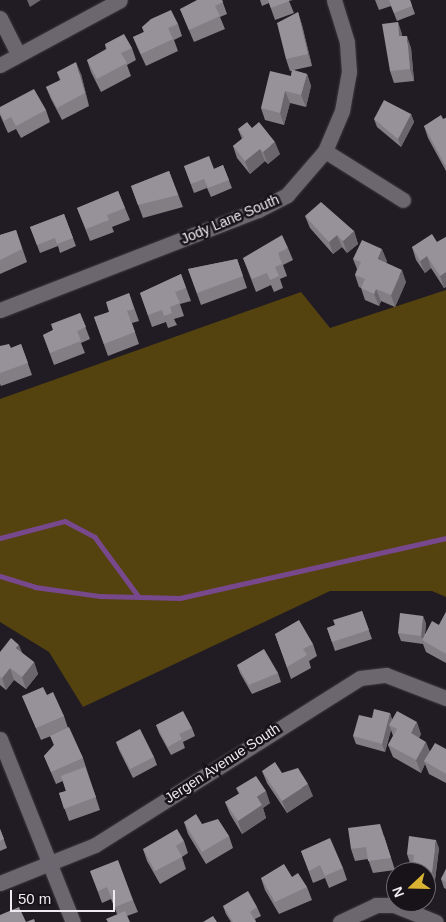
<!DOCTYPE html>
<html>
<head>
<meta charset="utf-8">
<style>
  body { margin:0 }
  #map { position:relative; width:446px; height:922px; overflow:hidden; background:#211c23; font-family:Arial,sans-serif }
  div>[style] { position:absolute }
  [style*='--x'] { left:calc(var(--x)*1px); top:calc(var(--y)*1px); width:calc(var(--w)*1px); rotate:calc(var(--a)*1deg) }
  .forest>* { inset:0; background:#54430f }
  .stream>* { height:4.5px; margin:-2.25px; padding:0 2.25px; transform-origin:2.25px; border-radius:2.25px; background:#78488c }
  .roads { filter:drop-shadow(0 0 1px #3c393e) drop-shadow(0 0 1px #3c393e) }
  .street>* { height:15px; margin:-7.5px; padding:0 7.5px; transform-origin:7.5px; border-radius:7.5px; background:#6c676f }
  .wall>* { inset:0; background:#827e84 }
  .shaded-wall>* { inset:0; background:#6a666c }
  .building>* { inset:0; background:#97929a }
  span { translate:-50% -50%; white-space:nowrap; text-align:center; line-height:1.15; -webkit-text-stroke:5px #171319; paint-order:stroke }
  .street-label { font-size:14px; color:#eeebf0 }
  .north { position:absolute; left:386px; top:862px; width:50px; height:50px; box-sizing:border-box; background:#171319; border:1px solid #6d696f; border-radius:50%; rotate:249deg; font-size:14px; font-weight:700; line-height:20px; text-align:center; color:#eeebf0 }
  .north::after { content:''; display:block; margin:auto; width:18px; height:22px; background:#dbb333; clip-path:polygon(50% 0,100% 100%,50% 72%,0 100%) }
  .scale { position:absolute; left:10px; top:890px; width:105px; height:22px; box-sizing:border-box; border:2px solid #eeebf0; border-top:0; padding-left:6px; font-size:15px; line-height:18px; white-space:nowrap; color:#eeebf0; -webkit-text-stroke:4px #171319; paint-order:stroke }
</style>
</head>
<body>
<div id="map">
  <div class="forest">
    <i style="clip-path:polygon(446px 290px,446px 597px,432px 591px,330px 591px,83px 707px,49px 652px,0 622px,0 399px,301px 292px,330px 328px)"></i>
  </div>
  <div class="stream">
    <i style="--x:0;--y:538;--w:67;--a:-14.7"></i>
    <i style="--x:65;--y:521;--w:34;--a:28"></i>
    <i style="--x:95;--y:537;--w:74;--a:53.7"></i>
    <i style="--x:0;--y:576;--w:37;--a:17"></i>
    <i style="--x:35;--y:587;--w:66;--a:7.9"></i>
    <i style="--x:100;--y:596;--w:80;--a:1.4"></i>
    <i style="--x:180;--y:598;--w:273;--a:-12.7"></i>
  </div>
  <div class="roads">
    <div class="street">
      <i style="--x:0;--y:18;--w:40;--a:63.4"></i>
      <i style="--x:0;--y:65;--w:136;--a:-28.4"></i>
      <i style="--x:325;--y:151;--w:92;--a:32.1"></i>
      <i style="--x:0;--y:310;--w:277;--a:-21.2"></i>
      <i style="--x:258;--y:210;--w:33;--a:-27"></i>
      <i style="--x:287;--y:195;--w:58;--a:-49.2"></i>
      <i style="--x:325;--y:151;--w:43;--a:-67"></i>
      <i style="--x:342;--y:111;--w:40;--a:-80"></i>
      <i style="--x:349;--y:72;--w:30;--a:-94"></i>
      <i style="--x:347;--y:42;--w:44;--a:-107.2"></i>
      <i style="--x:0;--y:739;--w:197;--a:68.3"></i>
      <i style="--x:0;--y:883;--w:102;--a:-21.8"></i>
      <i style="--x:95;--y:845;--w:313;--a:-32.2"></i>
      <i style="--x:360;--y:678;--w:26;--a:-7"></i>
      <i style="--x:386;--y:675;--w:64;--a:21"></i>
      <i style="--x:340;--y:922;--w:40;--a:-25"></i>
      <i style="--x:376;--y:905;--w:18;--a:0"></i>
      <i style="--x:394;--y:905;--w:45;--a:22"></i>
    </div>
  </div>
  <div class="wall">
    <i style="clip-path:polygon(222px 0,227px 14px,220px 17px,225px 29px,194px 42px,180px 9px)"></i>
    <i style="clip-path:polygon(260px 0,293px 0,289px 1px,294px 13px,275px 20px,269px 3px,262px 6px)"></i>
    <i style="clip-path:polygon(375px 0,410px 0,415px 14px,397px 21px,391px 6px,379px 10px)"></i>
    <i style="clip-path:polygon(298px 12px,302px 25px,312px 66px,294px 70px,307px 74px,311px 86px,306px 107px,290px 103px,284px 125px,265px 120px,261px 108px,291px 76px,292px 71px,290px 71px,286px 59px)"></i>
    <i style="clip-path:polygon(398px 22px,402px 36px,411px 48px,414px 81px,394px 83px,390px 71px)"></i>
    <i style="clip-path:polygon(178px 24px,182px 36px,174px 40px,178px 51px,146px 66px,138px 49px,133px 37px,144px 32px,142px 27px)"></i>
    <i style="clip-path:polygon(105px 44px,132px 48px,136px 60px,127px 65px,131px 76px,101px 92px,91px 72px,87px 60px,106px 49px)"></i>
    <i style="clip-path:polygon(57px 72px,81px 74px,89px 106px,62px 120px,51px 99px,46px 87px,60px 80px)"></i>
    <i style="clip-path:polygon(0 107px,46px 110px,50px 122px,21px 138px,16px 129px,8px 133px,0 115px)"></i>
    <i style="clip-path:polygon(411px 114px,414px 122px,401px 147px,377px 127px,374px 119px)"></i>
    <i style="clip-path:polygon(446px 118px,446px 171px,428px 138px,424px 126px)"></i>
    <i style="clip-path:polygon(252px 128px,280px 154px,268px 164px,265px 161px,250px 174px,237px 158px,233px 146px,242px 139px,238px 129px)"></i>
    <i style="clip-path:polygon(223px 165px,232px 188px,211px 197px,207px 188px,194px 193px,184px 166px,214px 169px)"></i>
    <i style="clip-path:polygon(169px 171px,183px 207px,143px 218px,131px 186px)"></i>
    <i style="clip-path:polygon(118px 191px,130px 220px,112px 227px,114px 232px,90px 241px,77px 208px)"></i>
    <i style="clip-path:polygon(64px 214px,76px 246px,60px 253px,58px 246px,40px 253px,30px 227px)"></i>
    <i style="clip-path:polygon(305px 216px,354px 231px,358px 244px,347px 253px,342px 247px,333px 254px,310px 228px)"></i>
    <i style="clip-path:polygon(16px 230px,27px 262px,0 274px,0 235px)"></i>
    <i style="clip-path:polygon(446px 237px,446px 287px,444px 288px,431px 268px,425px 273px,416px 260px,412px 247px,437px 242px)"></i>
    <i style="clip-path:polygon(288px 248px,293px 260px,283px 265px,287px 276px,280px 279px,283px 288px,274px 292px,271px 285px,256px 292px,243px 258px)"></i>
    <i style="clip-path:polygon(237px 259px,247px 288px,201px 305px,188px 269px)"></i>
    <i style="clip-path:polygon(353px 259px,387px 261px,386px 263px,406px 282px,395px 307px,381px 301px,379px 306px,365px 300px,361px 288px,359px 287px,355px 275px,357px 269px)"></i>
    <i style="clip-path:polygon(181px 274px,191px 301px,180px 304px,184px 316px,174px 319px,177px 325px,168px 328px,166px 322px,152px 327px,140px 293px)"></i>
    <i style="clip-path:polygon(129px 293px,139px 321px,132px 323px,139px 344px,108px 356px,94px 317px,109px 312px)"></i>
    <i style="clip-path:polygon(80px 313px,90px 339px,81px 343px,85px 353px,54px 365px,43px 335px,53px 330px)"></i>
    <i style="clip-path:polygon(21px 344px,32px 375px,1px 386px,0 384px,0 346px,11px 348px)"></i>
    <i style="clip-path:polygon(362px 611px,372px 639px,335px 651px,327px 628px,335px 625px)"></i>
    <i style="clip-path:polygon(446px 612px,446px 663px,426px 652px,423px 644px,401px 641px,398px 633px,423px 616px,426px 624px,425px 634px,439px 625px)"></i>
    <i style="clip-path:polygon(275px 634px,313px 644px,317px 656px,309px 661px,311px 668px,291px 679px)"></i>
    <i style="clip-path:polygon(0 652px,22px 653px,34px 662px,38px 674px,26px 689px,14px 680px,6px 690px,0 685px)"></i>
    <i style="clip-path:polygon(237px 665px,278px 673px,281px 682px,252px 694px,240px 673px)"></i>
    <i style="clip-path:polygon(47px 695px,64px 716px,68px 728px,83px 758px,100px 810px,69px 821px,59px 793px,66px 791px,63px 781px,56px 784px,44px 756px,54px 745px,51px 736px,41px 740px,22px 696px)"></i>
    <i style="clip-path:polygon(390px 713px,392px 720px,421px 734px,419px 738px,430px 752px,446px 749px,446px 783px,429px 774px,425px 764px,421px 773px,393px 757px,388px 745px,393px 736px,391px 730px,385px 752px,356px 744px,353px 736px,372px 718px)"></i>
    <i style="clip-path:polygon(156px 725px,192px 728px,195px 736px,183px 742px,185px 748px,171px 755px,159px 733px)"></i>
    <i style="clip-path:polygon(116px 742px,154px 757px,157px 765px,133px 778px,119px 750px)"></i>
    <i style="clip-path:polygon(262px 771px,282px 773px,313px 796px,287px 813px,267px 783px)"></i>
    <i style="clip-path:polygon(236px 788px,270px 803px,263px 808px,266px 818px,242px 834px,230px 814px,225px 802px,239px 794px)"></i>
    <i style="clip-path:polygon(184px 822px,202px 824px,229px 836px,233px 848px,206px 864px,188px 834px)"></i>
    <i style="clip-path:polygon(0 829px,7px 848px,0 851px)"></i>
    <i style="clip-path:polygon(384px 836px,395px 870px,373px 873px,368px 859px,355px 861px,351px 849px)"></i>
    <i style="clip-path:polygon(184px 841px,188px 853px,182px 857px,186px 869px,160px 884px,147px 861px,143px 849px)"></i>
    <i style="clip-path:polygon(439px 848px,435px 880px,426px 879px,426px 872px,413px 872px,412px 869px,413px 863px,410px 863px,407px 854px)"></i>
    <i style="clip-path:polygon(301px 851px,343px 868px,347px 880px,329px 888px,325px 878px,313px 883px)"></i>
    <i style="clip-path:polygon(446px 869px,446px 889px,444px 888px,441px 879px)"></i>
    <i style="clip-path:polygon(90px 871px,133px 900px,138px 912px,127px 916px,117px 914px,111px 899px,102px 903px)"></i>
    <i style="clip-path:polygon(292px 877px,307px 887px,312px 900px,279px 914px,265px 890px,261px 878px)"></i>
    <i style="clip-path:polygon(223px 906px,257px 907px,261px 916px,255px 919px,256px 922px,231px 922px,226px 914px)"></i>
  </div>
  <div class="shaded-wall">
    <i style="clip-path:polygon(27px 0,41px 0,30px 7px)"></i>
    <i style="clip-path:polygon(298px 12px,302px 25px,312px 66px,308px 54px)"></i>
    <i style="clip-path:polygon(398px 22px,402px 34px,403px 49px,399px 36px)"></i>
    <i style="clip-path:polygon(407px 36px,411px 48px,414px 81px,410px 69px)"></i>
    <i style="clip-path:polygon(76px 62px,81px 74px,89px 106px,85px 93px)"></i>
    <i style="clip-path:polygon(307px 74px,311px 86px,306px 107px,301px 95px)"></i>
    <i style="clip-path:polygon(285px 91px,290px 103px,284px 125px,280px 113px)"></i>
    <i style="clip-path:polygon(411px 114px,414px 122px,401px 147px,398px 139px)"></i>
    <i style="clip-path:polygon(275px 142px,280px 154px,268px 164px,263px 152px)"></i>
    <i style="clip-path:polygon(260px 149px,265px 161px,250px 174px,245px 161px)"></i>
    <i style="clip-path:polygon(354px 231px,358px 244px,347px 253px,343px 241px)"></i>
    <i style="clip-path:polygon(337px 235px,342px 247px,333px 254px,329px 242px)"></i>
    <i style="clip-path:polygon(382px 249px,387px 261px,382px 271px,378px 259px)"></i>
    <i style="clip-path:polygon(427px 256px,431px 268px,425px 273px,420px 261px)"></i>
    <i style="clip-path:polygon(402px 270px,406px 282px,395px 307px,391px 295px)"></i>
    <i style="clip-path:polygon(446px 272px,446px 287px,444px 288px,440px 276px)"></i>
    <i style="clip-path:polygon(376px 289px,381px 301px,379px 306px,374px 294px)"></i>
    <i style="clip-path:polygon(423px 616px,426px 624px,424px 642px,423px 641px,421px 636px)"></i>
    <i style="clip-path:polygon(19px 645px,24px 657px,16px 648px)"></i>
    <i style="clip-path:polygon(34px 662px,38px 674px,26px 689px,22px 677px)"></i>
    <i style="clip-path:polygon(10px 668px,14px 680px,6px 690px,2px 678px)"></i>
    <i style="clip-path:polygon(390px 713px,393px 722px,389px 725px,391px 730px,385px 752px,382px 744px)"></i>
    <i style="clip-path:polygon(417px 722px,421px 734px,415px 745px,411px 733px)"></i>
    <i style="clip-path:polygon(426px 742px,431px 754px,424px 761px,425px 764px,421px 773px,416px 760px)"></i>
    <i style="clip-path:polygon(308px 784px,313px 796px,287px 813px,282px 801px)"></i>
    <i style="clip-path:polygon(266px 791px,270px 803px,263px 808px,266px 818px,242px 834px,238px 821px,257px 797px)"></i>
    <i style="clip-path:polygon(436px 840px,439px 848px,435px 880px,432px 872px)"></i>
  </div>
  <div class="building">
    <i style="clip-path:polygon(197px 0,222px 0,223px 2px,215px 6px,220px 16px,189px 30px,180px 9px)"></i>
    <i style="clip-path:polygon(268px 0,289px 0,289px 1px,271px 8px)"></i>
    <i style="clip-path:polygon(389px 0,410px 0,412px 6px,394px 13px)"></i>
    <i style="clip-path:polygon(171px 10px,178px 24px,168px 28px,173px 39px,141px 54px,133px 37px,144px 32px,142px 27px,151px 19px)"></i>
    <i style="clip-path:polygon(298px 12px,308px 54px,286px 59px,277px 23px)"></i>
    <i style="clip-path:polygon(398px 22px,399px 36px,407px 36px,410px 69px,390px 71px,382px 24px)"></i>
    <i style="clip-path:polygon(124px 34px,132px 48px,121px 53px,127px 63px,97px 79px,87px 60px,107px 49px,105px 44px)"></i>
    <i style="clip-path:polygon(76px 62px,85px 93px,57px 108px,46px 87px,61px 80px,57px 72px)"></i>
    <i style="clip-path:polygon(292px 70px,307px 74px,301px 95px,285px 91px,280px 113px,261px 108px,270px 71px,291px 76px)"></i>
    <i style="clip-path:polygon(34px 89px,46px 110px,16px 126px,11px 117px,4px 121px,0 113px,0 107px)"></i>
    <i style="clip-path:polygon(384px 100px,411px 114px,398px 139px,374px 119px)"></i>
    <i style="clip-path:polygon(441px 115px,443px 119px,446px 118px,446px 164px,445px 165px,424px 126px)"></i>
    <i style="clip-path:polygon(247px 122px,252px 128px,259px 122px,275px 142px,263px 152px,260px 149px,245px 161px,233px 146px,244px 137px,238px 129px)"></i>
    <i style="clip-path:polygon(209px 156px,214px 169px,223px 165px,229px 180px,208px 188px,204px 179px,191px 184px,184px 166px)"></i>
    <i style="clip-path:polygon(169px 171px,178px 195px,138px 205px,131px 186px)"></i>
    <i style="clip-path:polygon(118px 191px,125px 208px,107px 215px,109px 220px,86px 229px,77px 208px)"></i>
    <i style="clip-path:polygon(321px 202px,354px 231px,343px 241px,337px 235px,329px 242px,305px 216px)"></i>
    <i style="clip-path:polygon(64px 214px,73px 238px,57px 244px,55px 238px,37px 245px,30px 227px)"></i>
    <i style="clip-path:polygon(16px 230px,22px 249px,0 260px,0 235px)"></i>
    <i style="clip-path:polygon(432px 234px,437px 242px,446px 237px,446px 272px,440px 276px,427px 256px,420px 261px,412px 247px)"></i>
    <i style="clip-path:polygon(282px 235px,288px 248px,278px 253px,282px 264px,275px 267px,279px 276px,270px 280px,267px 273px,252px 279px,243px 258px)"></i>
    <i style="clip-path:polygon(362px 240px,382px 249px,378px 259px,402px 270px,391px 295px,376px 289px,374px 294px,361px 288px,365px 279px,355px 275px,361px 262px,353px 259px)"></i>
    <i style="clip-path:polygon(237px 259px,243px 276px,197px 293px,188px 269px)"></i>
    <i style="clip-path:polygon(181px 274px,186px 288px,175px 292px,180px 303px,170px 307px,172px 313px,164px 316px,162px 310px,148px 315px,140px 293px)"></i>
    <i style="clip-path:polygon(129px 293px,134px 309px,127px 311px,135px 332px,104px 344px,94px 317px,109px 312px,106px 302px)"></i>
    <i style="clip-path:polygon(80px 313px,86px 327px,77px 331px,81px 341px,50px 353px,43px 335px,53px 330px,51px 324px)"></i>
    <i style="clip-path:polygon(9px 344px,11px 348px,21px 344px,28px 363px,0 373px,0 346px)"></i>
    <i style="clip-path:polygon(362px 611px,369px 630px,332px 642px,327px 628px,335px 625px,333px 620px)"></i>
    <i style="clip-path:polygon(446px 612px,446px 654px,422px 640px,432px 621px,439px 625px)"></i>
    <i style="clip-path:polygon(400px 613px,423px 616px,421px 636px,398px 633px)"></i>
    <i style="clip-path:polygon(299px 620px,313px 644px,303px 649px,307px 655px,287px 667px,275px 634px)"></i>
    <i style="clip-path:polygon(11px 638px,19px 645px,16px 648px,34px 662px,22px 677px,10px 668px,2px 678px,0 677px,0 652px)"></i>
    <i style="clip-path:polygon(264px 649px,278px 673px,249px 685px,237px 665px)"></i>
    <i style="clip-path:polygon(43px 687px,47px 695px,53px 692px,64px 716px,36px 728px,22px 696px)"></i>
    <i style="clip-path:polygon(374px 709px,390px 713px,382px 744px,353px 736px,359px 715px,372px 718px)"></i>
    <i style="clip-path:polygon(183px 711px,192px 728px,179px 734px,182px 739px,168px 747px,156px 725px)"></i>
    <i style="clip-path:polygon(397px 711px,417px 722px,411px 733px,426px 742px,416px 760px,388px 745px,397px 729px,389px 725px)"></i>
    <i style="clip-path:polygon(69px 727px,83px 758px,51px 772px,44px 756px,54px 745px,50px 736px)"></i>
    <i style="clip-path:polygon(140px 729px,154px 757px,130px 769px,116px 742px)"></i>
    <i style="clip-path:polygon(435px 743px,446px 749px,446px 774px,424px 761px)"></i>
    <i style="clip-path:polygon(275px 762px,282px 773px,298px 768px,308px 784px,282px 801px,262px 771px)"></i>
    <i style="clip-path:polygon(85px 767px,96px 797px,64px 809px,59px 793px,66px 791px,61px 776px)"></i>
    <i style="clip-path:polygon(256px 776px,266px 791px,257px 797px,262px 805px,238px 821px,225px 802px,240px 793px,236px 788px)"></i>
    <i style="clip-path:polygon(196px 814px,202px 824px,218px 819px,229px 836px,202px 852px,184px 822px)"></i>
    <i style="clip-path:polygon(380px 824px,391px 858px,368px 861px,366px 847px,351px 849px,348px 828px)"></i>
    <i style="clip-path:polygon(0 829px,4px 839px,0 841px)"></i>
    <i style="clip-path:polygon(177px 829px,184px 841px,176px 846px,182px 857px,155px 871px,143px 849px)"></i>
    <i style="clip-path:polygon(409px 836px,436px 840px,432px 872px,412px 869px,414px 855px,407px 854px)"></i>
    <i style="clip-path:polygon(330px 838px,343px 868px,325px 876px,320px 865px,309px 871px,301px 851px)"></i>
    <i style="clip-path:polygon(118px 860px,133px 900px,115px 907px,107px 887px,98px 891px,90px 871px)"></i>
    <i style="clip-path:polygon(284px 864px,292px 877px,298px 873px,307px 887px,275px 902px,261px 878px)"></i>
    <i style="clip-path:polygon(446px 869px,446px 882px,441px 879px)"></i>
    <i style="clip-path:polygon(248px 891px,257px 907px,250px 912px,256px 922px,233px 922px,223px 906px)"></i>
    <i style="clip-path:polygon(19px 907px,26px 922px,0 922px,0 915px)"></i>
    <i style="clip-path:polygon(125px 911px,130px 922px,108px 922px,106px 919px)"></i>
    <i style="clip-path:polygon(213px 916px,217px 922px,203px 922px)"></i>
    <i style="clip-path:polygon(34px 919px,35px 922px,26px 922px)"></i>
  </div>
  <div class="street-label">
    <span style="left:230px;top:219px;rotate:-23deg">Jody Lane South</span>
    <span style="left:222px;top:763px;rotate:-33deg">Jergen Avenue South</span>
  </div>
  <div class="north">N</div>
  <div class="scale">50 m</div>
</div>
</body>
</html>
